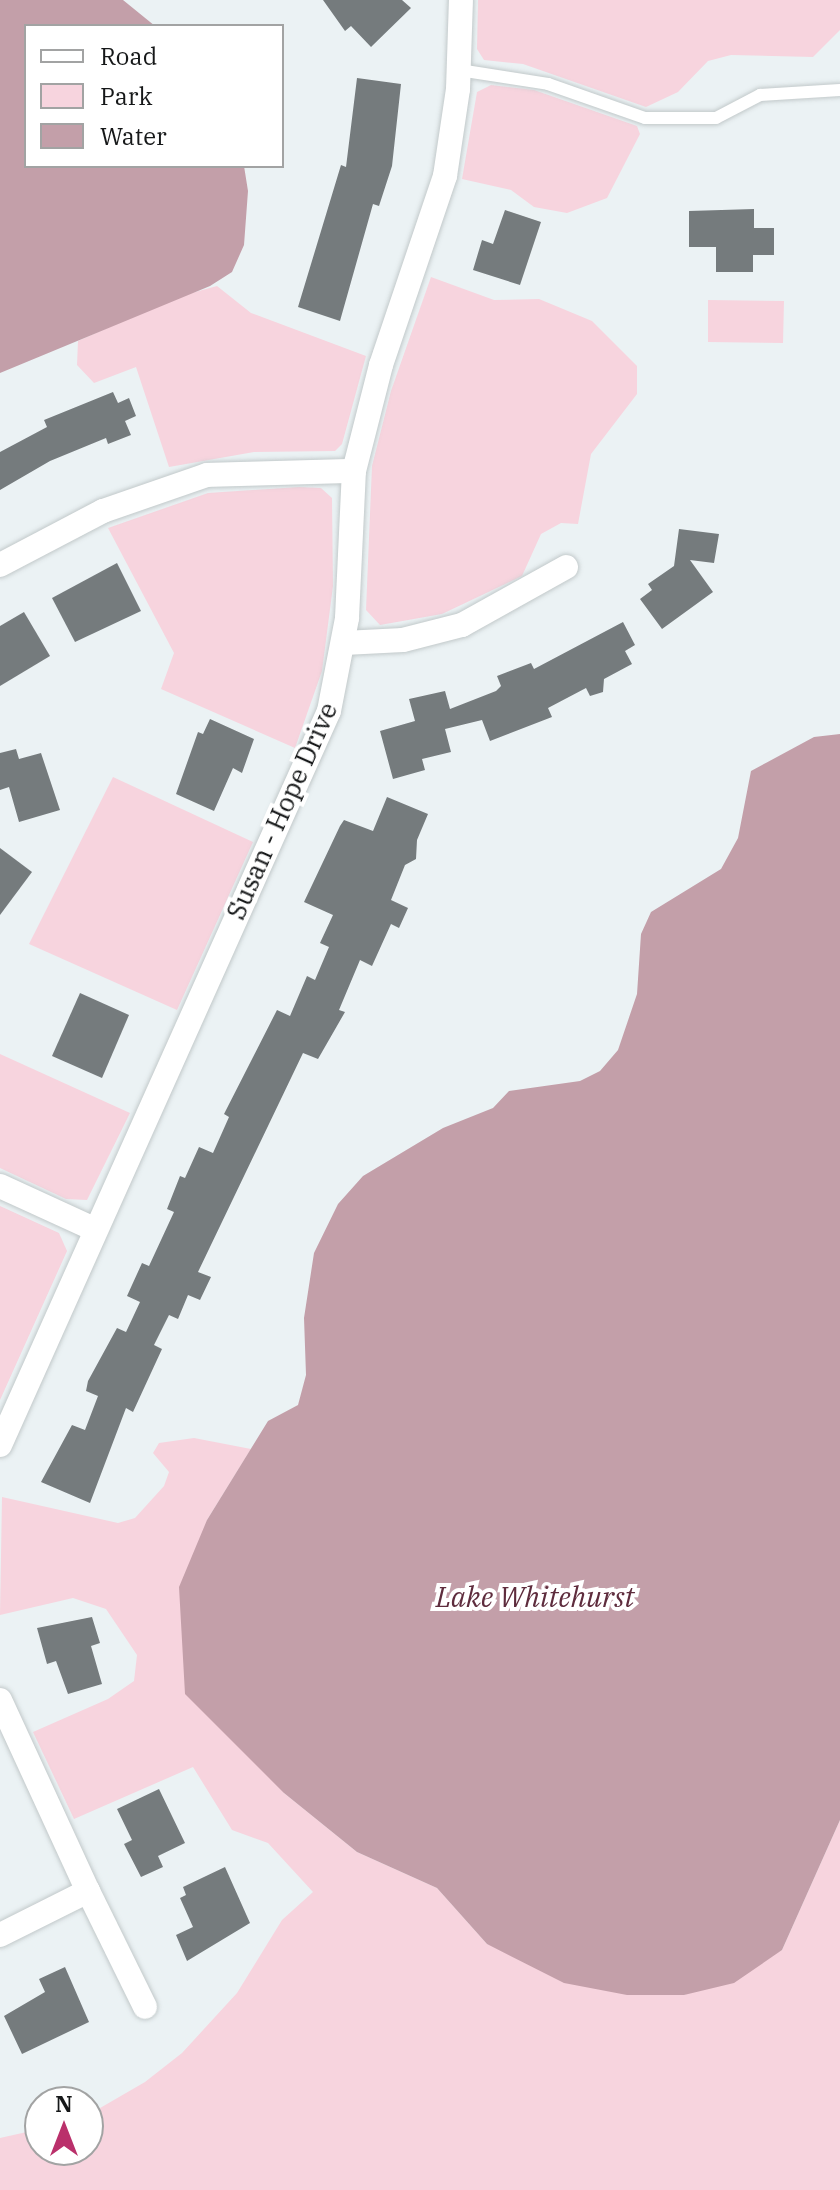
<!DOCTYPE html>
<html>
<head>
<meta charset="utf-8">
<style>
  body { margin:0 }
  #map { position:relative; width:840px; height:2190px; overflow:hidden; background:#ebf2f4; font-family:"IBM Plex Serif",serif }
  div>[style] { position:absolute }
  [style*='--x'] { left:calc(var(--x)*1px); top:calc(var(--y)*1px); width:calc(var(--w)*1px); rotate:calc(var(--a)*1deg) }
  .green>* { inset:0; background:#f7d4de }
  .water>* { inset:0; background:#c39fa9 }
  .building>* { inset:0; background:#757b7d }
  .roads { filter:drop-shadow(0 0 2px #c2c9ca) drop-shadow(0 0 2px #c2c9ca) }
  .service>* { height:12px; margin:-6px; padding:0 6px; transform-origin:6px; border-radius:6px; background:#fff }
  .minor>* { height:24px; margin:-12px; padding:0 12px; transform-origin:12px; border-radius:12px; background:#fff }
  span { translate:-50% -50%; white-space:nowrap; text-align:center; line-height:1.15; -webkit-text-stroke:8px #fff; paint-order:stroke }
  .street-label { font-size:26px; color:#161819 }
  .water-label { font-size:28px; color:#5e2c3d; font-style:italic }
  .legend { position:absolute; left:24px; top:24px; width:260px; height:144px; box-sizing:border-box; background:#fff; border:2px solid #a2a3a3; margin:0; padding:10px 14px; list-style:none; font-size:24px; color:#161819 }
  .legend li { display:flex; align-items:center; gap:16px; height:40px }
  .legend b { width:40px; border:2px solid #a2a3a3 }
  .north { position:absolute; left:24px; top:2086px; width:80px; height:80px; box-sizing:border-box; background:#fff; border:2px solid #a2a3a3; border-radius:50%; rotate:0deg; font-size:22px; font-weight:700; line-height:32px; text-align:center; color:#161819 }
  .north::after { content:''; display:block; margin:auto; width:28px; height:36px; background:#ba306b; clip-path:polygon(50% 0,100% 100%,50% 72%,0 100%) }
</style>
</head>
<body>
<div id="map">
  <div class="green">
    <i style="clip-path:polygon(478px 0,840px 0,840px 30px,813px 57px,731px 55px,708px 61px,678px 92px,646px 107px,523px 64px,484px 60px,477px 49px)"></i>
    <i style="clip-path:polygon(491px 85px,534px 90px,637px 126px,640px 134px,607px 198px,567px 213px,534px 207px,511px 190px,462px 179px,477px 92px)"></i>
    <i style="clip-path:polygon(431px 277px,494px 300px,539px 299px,592px 321px,637px 366px,637px 394px,591px 454px,578px 524px,561px 523px,541px 534px,522px 576px,442px 614px,380px 625px,366px 610px,372px 466px,391px 391px)"></i>
    <i style="clip-path:polygon(217px 286px,251px 313px,366px 356px,342px 444px,335px 451px,254px 452px,169px 467px,136px 367px,94px 383px,77px 365px,78px 341px,177px 297px)"></i>
    <i style="clip-path:polygon(708px 300px,784px 301px,783px 343px,708px 342px)"></i>
    <i style="clip-path:polygon(299px 487px,321px 488px,332px 498px,333px 586px,322px 671px,295px 748px,161px 689px,174px 653px,108px 528px,208px 493px)"></i>
    <i style="clip-path:polygon(113px 777px,253px 842px,177px 1010px,29px 944px)"></i>
    <i style="clip-path:polygon(0 1054px,130px 1113px,87px 1200px,66px 1199px,0 1168px)"></i>
    <i style="clip-path:polygon(0 1206px,59px 1233px,67px 1251px,0 1400px)"></i>
    <i style="clip-path:polygon(194px 1438px,251px 1449px,207px 1520px,284px 1793px,357px 1852px,437px 1888px,487px 1944px,684px 1995px,782px 1950px,840px 1820px,840px 2190px,0 2190px,0 2138px,40px 2129px,40px 2150px,88px 2150px,88px 2115px,145px 2082px,182px 2053px,237px 1993px,282px 1920px,313px 1892px,268px 1843px,232px 1830px,193px 1767px,74px 1819px,33px 1732px,108px 1699px,134px 1681px,137px 1655px,106px 1609px,73px 1598px,0 1615px,2px 1497px,118px 1523px,135px 1518px,164px 1486px,169px 1472px,153px 1453px,159px 1443px)"></i>
  </div>
  <div class="water">
    <i style="clip-path:polygon(0 0,123px 0,155px 26px,26px 26px,26px 166px,244px 166px,248px 191px,244px 245px,232px 272px,210px 286px,0 373px)"></i>
    <i style="clip-path:polygon(840px 734px,840px 1820px,782px 1950px,734px 1983px,684px 1995px,627px 1995px,564px 1983px,487px 1944px,437px 1888px,357px 1852px,284px 1793px,185px 1694px,179px 1587px,207px 1520px,268px 1421px,298px 1405px,306px 1375px,304px 1318px,314px 1253px,338px 1204px,363px 1176px,443px 1128px,493px 1108px,509px 1091px,580px 1081px,600px 1071px,618px 1050px,637px 994px,641px 934px,651px 912px,721px 869px,738px 838px,751px 771px,814px 737px)"></i>
  </div>
  <div class="building">
    <i style="clip-path:polygon(323px 0,402px 0,411px 8px,371px 47px,351px 26px,345px 31px)"></i>
    <i style="clip-path:polygon(357px 78px,401px 84px,392px 166px,379px 206px,373px 204px,340px 321px,298px 307px,341px 165px,346px 167px)"></i>
    <i style="clip-path:polygon(754px 209px,754px 228px,774px 228px,774px 255px,753px 255px,753px 272px,716px 272px,716px 247px,689px 247px,689px 211px)"></i>
    <i style="clip-path:polygon(505px 210px,541px 222px,520px 285px,473px 270px,482px 240px,493px 244px)"></i>
    <i style="clip-path:polygon(113px 392px,118px 403px,129px 398px,136px 416px,125px 421px,131px 435px,108px 444px,106px 438px,50px 461px,0 490px,0 452px,47px 427px,44px 420px)"></i>
    <i style="clip-path:polygon(679px 529px,719px 534px,714px 563px,690px 560px,713px 592px,662px 629px,640px 599px,652px 590px,648px 584px,674px 566px)"></i>
    <i style="clip-path:polygon(117px 563px,141px 611px,75px 642px,52px 598px)"></i>
    <i style="clip-path:polygon(24px 612px,50px 656px,0 686px,0 626px)"></i>
    <i style="clip-path:polygon(623px 622px,635px 645px,625px 651px,632px 664px,604px 679px,603px 692px,590px 696px,586px 688px,548px 708px,552px 717px,490px 741px,482px 720px,445px 729px,451px 752px,422px 759px,425px 770px,393px 779px,380px 731px,415px 721px,409px 699px,445px 691px,450px 709px,496px 691px,501px 686px,497px 676px,531px 663px,534px 669px)"></i>
    <i style="clip-path:polygon(210px 719px,254px 739px,242px 773px,233px 768px,214px 811px,176px 794px,198px 732px,203px 734px)"></i>
    <i style="clip-path:polygon(16px 749px,19px 759px,41px 753px,60px 810px,19px 822px,9px 787px,0 790px,0 753px)"></i>
    <i style="clip-path:polygon(387px 797px,428px 814px,417px 840px,416px 859px,405px 865px,391px 900px,408px 908px,399px 928px,391px 924px,372px 966px,360px 960px,339px 1010px,345px 1012px,318px 1059px,303px 1053px,198px 1272px,211px 1277px,200px 1300px,188px 1295px,178px 1319px,169px 1315px,154px 1345px,162px 1349px,133px 1412px,126px 1408px,90px 1503px,41px 1482px,72px 1425px,85px 1430px,98px 1396px,86px 1391px,88px 1381px,117px 1328px,126px 1332px,140px 1302px,127px 1296px,142px 1263px,149px 1266px,174px 1212px,167px 1209px,180px 1176px,185px 1178px,199px 1147px,213px 1153px,229px 1117px,224px 1114px,277px 1010px,290px 1016px,307px 976px,315px 980px,329px 947px,320px 943px,333px 915px,304px 902px,340px 826px,344px 820px,373px 831px)"></i>
    <i style="clip-path:polygon(0 848px,32px 872px,0 915px)"></i>
    <i style="clip-path:polygon(80px 993px,129px 1015px,102px 1078px,52px 1056px)"></i>
    <i style="clip-path:polygon(92px 1617px,100px 1643px,91px 1646px,102px 1684px,68px 1694px,56px 1661px,47px 1664px,37px 1628px)"></i>
    <i style="clip-path:polygon(159px 1789px,185px 1843px,158px 1856px,163px 1867px,141px 1877px,124px 1844px,132px 1840px,117px 1809px)"></i>
    <i style="clip-path:polygon(225px 1867px,250px 1923px,187px 1961px,176px 1935px,193px 1927px,180px 1898px,186px 1895px,183px 1887px)"></i>
    <i style="clip-path:polygon(65px 1967px,89px 2022px,22px 2054px,4px 2016px,45px 1992px,39px 1979px)"></i>
  </div>
  <div class="roads">
    <div class="service">
      <i style="--x:459;--y:70;--w:90;--a:8.9"></i>
      <i style="--x:548;--y:84;--w:103;--a:19.3"></i>
      <i style="--x:645;--y:118;--w:71;--a:0"></i>
      <i style="--x:716;--y:118;--w:50;--a:-27.6"></i>
      <i style="--x:760;--y:95;--w:80;--a:-3.6"></i>
    </div>
    <div class="minor">
      <i style="--x:0;--y:565;--w:116;--a:-27.7"></i>
      <i style="--x:103;--y:511;--w:110;--a:-19.1"></i>
      <i style="--x:207;--y:475;--w:147;--a:-1.6"></i>
      <i style="--x:344;--y:643;--w:59;--a:-2.9"></i>
      <i style="--x:403;--y:640;--w:61;--a:-14.3"></i>
      <i style="--x:462;--y:625;--w:119;--a:-29.1"></i>
      <i style="--x:0;--y:1186;--w:103;--a:24.6"></i>
      <i style="--x:0;--y:1445;--w:804;--a:-65.86"></i>
      <i style="--x:329;--y:711;--w:95;--a:-79"></i>
      <i style="--x:347;--y:618;--w:147;--a:-87.3"></i>
      <i style="--x:354;--y:471;--w:109;--a:-75.7"></i>
      <i style="--x:381;--y:365;--w:200;--a:-71.3"></i>
      <i style="--x:445;--y:176;--w:88;--a:-81.5"></i>
      <i style="--x:458;--y:89;--w:89;--a:-88.1"></i>
      <i style="--x:0;--y:1700;--w:210;--a:65.3"></i>
      <i style="--x:88;--y:1891;--w:98;--a:153.4"></i>
      <i style="--x:88;--y:1891;--w:129;--a:63.8"></i>
    </div>
  </div>
  <div class="street-label">
    <span style="left:282px;top:811px;rotate:-66deg">Susan - Hope Drive</span>
  </div>
  <div class="water-label">
    <span style="left:535px;top:1597px">Lake Whitehurst</span>
  </div>
  <ul class="legend">
  <li><b style="height:10px;background:#fff"></b>Road</li>
  <li><b style="height:22px;background:#f7d4de"></b>Park</li>
  <li><b style="height:22px;background:#c39fa9"></b>Water</li>
  </ul>
  <div class="north">N</div>
</div>
</body>
</html>
